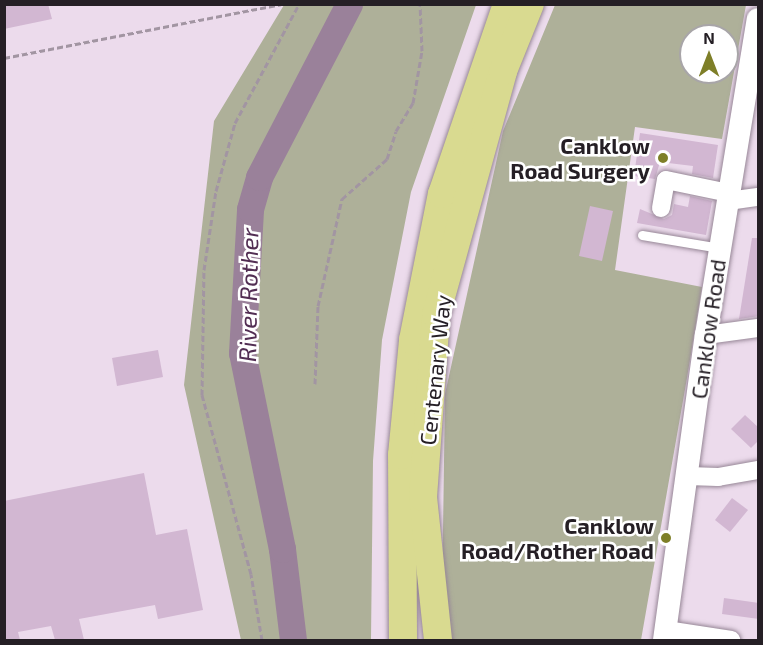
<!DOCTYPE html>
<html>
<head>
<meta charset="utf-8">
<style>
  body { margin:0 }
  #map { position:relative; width:763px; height:645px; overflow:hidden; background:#ecdbec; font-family:"Exo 2",sans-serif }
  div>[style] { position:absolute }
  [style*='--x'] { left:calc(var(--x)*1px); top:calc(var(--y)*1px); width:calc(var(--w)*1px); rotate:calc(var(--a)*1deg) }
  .green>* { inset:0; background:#aeb099 }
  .river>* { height:27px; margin:-13.5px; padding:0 13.5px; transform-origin:13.5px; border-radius:13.5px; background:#9a819a }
  .building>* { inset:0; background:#d2b7d2 }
  .path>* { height:3px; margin-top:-1.5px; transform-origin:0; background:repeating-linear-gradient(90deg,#a295a2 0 6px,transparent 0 9px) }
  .roads { filter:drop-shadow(0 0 2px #978797) drop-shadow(0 0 2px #978797) }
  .service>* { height:9px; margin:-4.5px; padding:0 4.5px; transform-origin:4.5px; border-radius:4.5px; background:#fff }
  .minor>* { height:18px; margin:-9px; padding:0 9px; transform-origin:9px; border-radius:9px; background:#fff }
  .tertiary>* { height:22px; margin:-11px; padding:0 11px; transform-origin:11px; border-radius:11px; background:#fff }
  .primary>* { height:28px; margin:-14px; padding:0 14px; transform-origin:14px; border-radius:14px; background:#d9da90 }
  .dots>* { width:16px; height:16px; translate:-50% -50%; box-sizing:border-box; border:3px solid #fff; border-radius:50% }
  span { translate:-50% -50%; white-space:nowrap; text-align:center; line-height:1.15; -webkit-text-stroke:5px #fff; paint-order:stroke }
  .poi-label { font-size:22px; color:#251f25; font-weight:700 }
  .right { translate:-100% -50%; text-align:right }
  .street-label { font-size:22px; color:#251f25 }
  .water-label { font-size:24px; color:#522e53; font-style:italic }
  .frame { position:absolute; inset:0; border:6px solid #251f25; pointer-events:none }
  .north { position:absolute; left:679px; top:24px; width:60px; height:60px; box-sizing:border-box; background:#fff; border:2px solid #a8a5a8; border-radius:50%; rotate:0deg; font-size:16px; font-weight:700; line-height:24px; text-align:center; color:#251f25 }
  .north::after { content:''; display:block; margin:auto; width:21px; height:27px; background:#7e7f28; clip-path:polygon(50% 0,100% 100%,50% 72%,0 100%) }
</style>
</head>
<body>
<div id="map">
  <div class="green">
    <i style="clip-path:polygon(284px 5px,476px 5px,411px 192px,382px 340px,373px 461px,371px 640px,241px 640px,184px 385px,214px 121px)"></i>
    <i style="clip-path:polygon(evenodd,555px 5px,746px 5px,722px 139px,635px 127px,615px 270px,702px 287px,687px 378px,641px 640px,448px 640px,442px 599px,445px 394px,503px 131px,555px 5px,691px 36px,727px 36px,727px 72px,691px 72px,691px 36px)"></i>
  </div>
  <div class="river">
    <i style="--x:293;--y:640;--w:92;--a:-96.9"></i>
    <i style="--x:282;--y:549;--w:200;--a:-101.5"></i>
    <i style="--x:242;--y:353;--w:144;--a:-86.8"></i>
    <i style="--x:250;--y:209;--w:33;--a:-74"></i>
    <i style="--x:259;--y:177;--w:195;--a:-62.5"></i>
  </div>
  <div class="building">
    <i style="clip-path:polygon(4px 4px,48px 4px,52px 19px,4px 29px)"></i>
    <i style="clip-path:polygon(640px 133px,718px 145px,713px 178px,692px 174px,693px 166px,660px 162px,655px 179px,634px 176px)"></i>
    <i style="clip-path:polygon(690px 196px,712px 201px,706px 235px,637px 223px,640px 209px,664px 219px,672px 215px,674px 204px,688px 207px)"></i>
    <i style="clip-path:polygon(590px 206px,613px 211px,602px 261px,579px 256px)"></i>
    <i style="clip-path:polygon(752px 238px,759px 238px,759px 316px,739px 319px)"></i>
    <i style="clip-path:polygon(158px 350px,163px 377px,117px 386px,112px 358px)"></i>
    <i style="clip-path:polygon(745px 415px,759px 428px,759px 440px,751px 448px,731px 429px)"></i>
    <i style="clip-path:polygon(144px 473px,156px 535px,187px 529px,203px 610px,158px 619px,155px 605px,79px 619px,84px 640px,55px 640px,51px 626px,18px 632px,20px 640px,4px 640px,4px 501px)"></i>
    <i style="clip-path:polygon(732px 498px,748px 510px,730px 532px,715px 520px)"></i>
    <i style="clip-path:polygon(724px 598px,759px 603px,759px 619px,722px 614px)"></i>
  </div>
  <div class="path">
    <i style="--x:4;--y:58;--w:282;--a:-11"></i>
    <i style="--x:315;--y:384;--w:78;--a:-87.8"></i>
    <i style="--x:318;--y:306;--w:110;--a:-77.4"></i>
    <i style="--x:342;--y:199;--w:60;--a:-41.6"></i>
    <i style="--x:387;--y:159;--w:29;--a:-72"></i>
    <i style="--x:396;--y:131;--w:33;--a:-59"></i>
    <i style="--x:413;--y:103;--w:53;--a:-80.2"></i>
    <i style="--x:422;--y:51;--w:47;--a:-92.4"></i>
    <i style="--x:262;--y:640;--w:67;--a:-99.5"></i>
    <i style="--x:251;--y:574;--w:186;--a:-105.3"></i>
    <i style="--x:202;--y:395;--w:125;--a:-89.1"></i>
    <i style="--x:204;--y:270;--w:80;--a:-81.4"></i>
    <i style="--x:216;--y:191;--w:71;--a:-74.4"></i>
    <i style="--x:235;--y:123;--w:135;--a:-61.7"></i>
  </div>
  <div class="roads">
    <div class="service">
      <i style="--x:642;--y:235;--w:79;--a:9.5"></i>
    </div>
    <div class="minor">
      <i style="--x:728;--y:201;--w:30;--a:-8"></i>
      <i style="--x:661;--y:208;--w:28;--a:-80"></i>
      <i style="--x:666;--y:180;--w:64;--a:11.7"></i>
      <i style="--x:706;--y:335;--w:52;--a:-7.7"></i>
      <i style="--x:688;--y:476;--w:30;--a:2"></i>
      <i style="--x:718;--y:477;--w:41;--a:-9.9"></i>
      <i style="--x:666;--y:630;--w:66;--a:8.7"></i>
    </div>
    <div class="tertiary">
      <i style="--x:664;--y:640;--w:308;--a:-82.2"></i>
      <i style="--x:706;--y:335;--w:320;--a:-80.7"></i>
    </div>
    <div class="primary">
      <i style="--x:403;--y:640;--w:185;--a:-90.3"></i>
      <i style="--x:402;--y:455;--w:116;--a:-84.5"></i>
      <i style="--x:413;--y:340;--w:149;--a:-78.8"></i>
      <i style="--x:442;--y:194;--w:201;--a:-71.1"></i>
      <i style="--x:438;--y:640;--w:144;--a:-96"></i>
      <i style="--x:423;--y:497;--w:182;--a:-85.9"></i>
      <i style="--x:436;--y:315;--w:253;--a:-74.6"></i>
      <i style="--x:503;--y:71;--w:72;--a:-68.1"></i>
    </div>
  </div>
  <div class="dots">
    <i style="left:663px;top:158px;background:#7e7f28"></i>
    <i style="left:666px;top:538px;background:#7e7f28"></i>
  </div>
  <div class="poi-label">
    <span class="right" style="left:650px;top:158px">Canklow<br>Road Surgery</span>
    <span class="right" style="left:654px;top:538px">Canklow<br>Road/Rother Road</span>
  </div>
  <div class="street-label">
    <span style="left:708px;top:329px;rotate:-82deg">Canklow Road</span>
    <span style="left:435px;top:370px;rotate:-84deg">Centenary Way</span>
  </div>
  <div class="water-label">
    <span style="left:248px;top:295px;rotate:-89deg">River Rother</span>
  </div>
  <div class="frame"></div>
  <div class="north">N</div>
</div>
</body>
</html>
